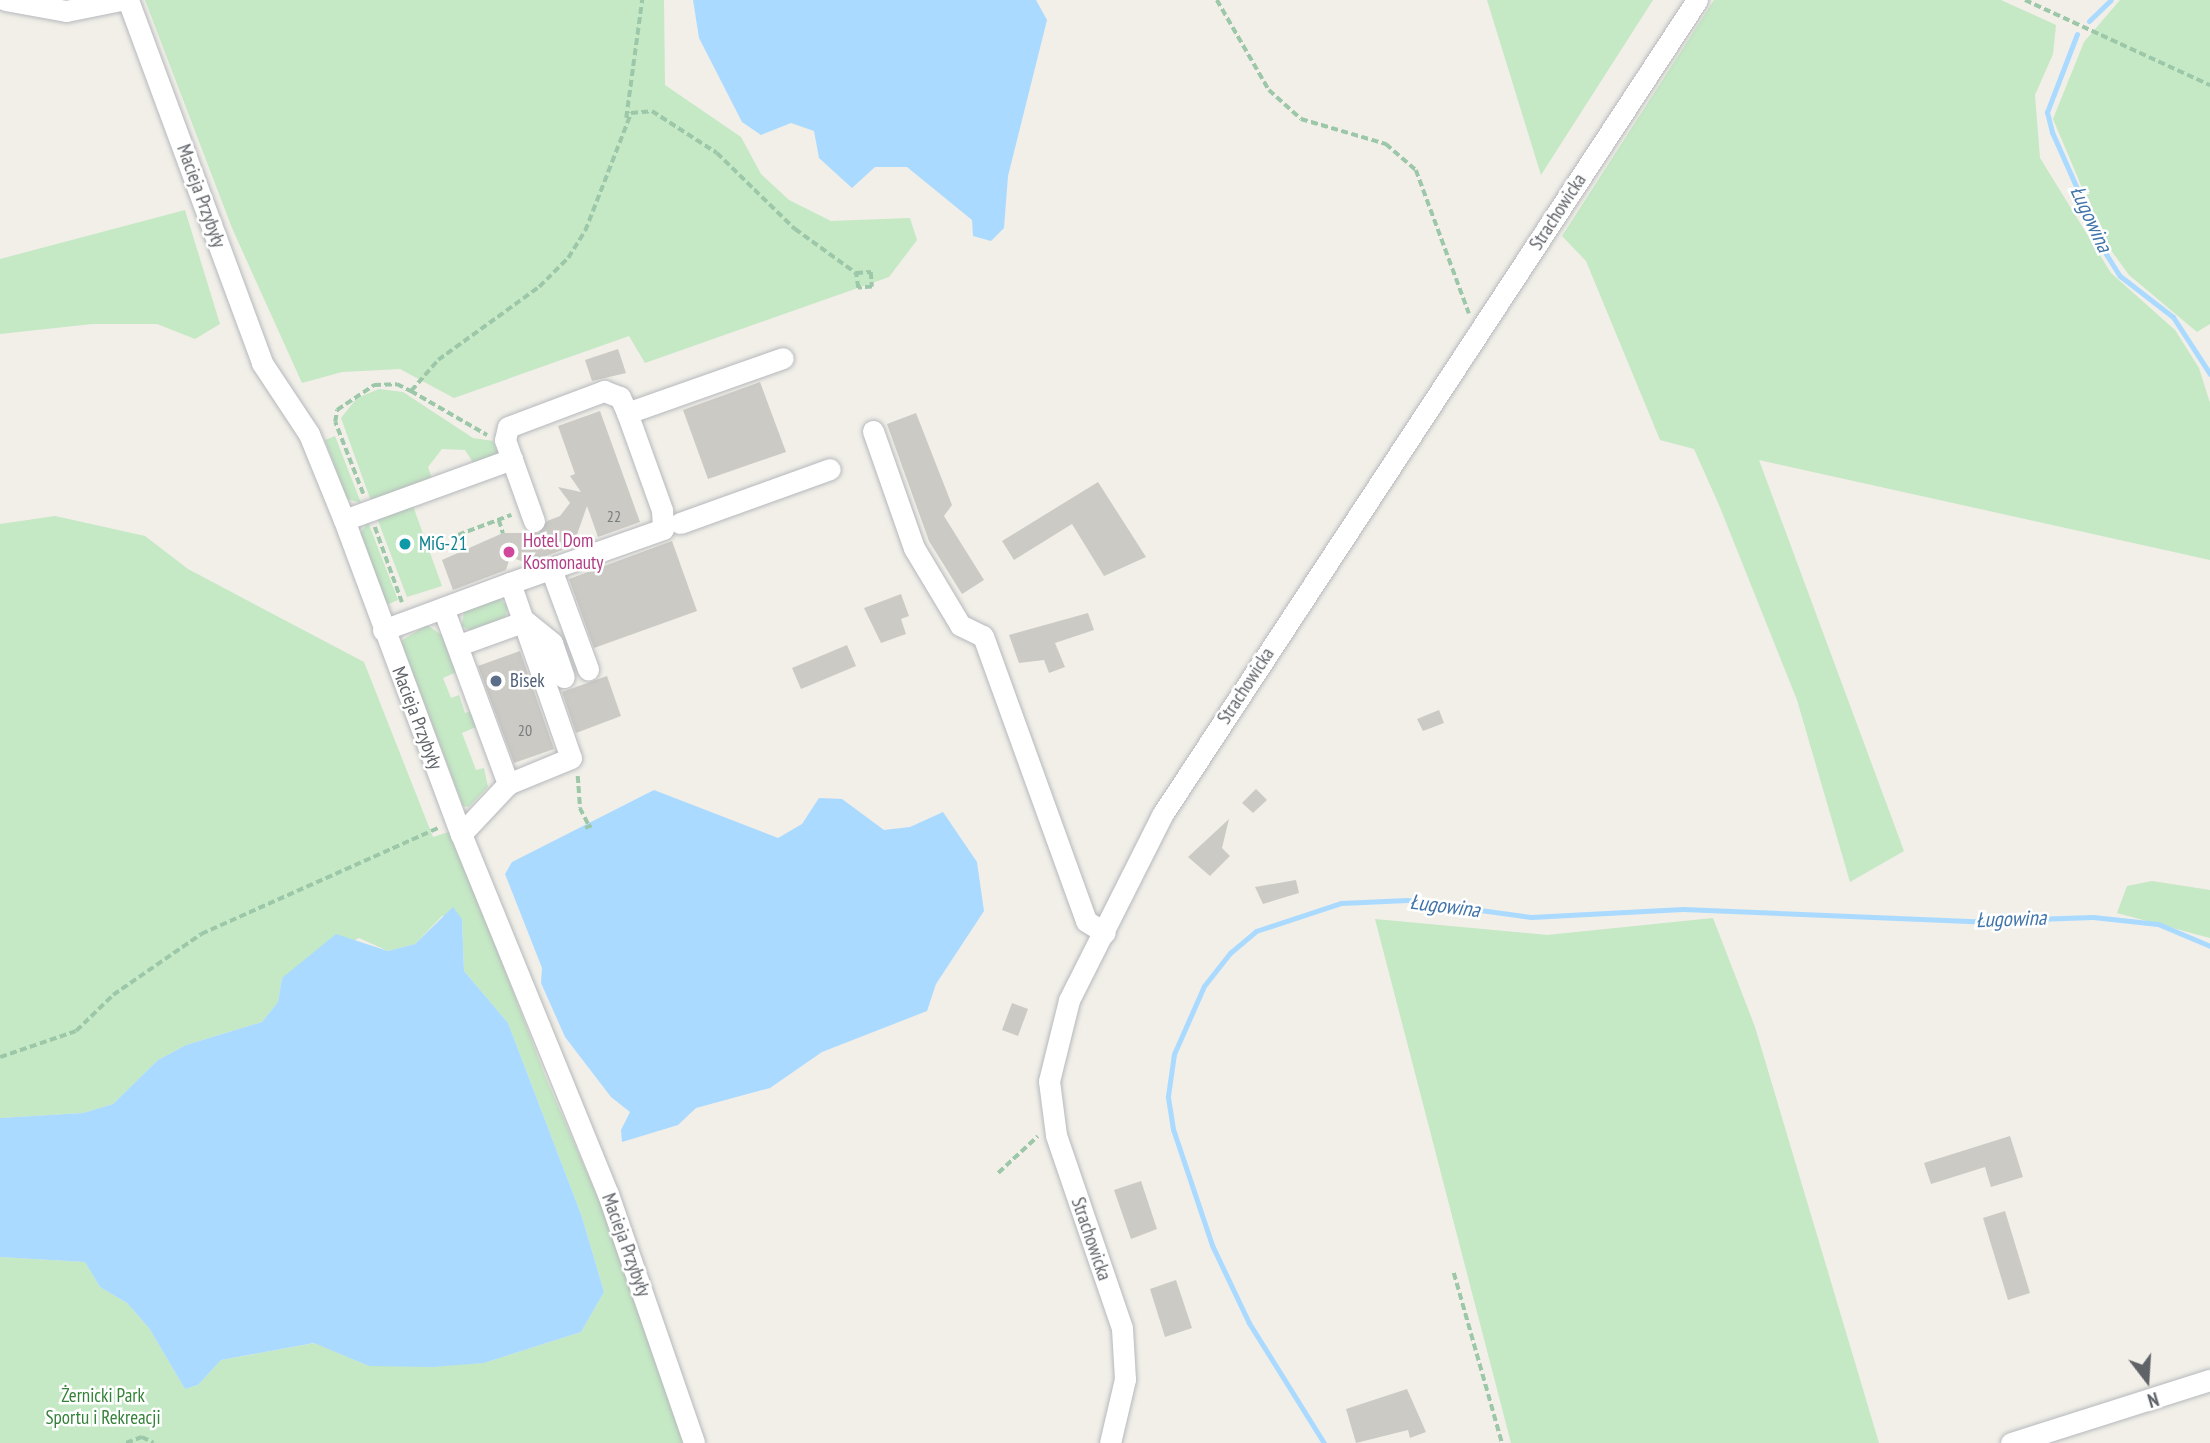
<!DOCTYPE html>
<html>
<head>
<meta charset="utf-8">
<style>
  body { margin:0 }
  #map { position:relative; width:2210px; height:1443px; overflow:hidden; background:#f1efe8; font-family:"PT Sans Narrow",sans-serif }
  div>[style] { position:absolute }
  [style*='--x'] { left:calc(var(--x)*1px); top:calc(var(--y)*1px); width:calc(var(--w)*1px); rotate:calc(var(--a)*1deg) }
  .green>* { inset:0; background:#c5e8c5 }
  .water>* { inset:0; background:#aadaff }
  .stream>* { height:5px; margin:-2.5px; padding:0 2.5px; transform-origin:2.5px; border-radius:2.5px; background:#aadaff }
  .building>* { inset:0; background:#cccac5 }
  .path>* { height:3.5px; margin-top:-1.75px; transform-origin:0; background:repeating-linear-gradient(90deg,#9cc7a9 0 7px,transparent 0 10.5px) }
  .roads { filter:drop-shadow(0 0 2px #b5b8bc) drop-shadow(0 0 2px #b5b8bc) }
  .minor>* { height:21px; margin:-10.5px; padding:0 10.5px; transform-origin:10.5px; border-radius:10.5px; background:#fff }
  .dots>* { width:19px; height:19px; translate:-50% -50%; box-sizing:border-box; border:4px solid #fff; border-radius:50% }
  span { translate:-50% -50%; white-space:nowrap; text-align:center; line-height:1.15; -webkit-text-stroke:5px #fff; paint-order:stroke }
  .number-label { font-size:16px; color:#7a7d7f }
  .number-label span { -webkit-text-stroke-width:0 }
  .street-label { font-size:19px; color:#5f6368 }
  .hotel-label { font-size:19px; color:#b23c85 }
  .left { translate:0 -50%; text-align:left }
  .culture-label { font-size:19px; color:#0d838f }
  .service-label { font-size:19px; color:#4e5e75 }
  .park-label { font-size:19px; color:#348238 }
  .water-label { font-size:21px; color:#4174aa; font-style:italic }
  .north { position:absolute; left:2112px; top:1345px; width:70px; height:70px; -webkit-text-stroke:5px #fff; paint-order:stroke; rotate:163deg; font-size:19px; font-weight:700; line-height:28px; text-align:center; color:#5f6368 }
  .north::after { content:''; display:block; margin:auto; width:24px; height:32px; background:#5f6368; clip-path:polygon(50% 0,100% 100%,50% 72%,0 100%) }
</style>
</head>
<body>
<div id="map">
  <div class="green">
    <i style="clip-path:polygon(145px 0,664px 0,665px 85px,741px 137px,761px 174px,789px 200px,831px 221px,910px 218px,917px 240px,889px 277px,645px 363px,629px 336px,454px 398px,400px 369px,342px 372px,302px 383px,232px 228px)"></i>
    <i style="clip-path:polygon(1487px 0,1653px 0,1541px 175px)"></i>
    <i style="clip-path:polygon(1714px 0,2001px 0,2056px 25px,2053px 54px,2035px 95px,2040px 158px,2111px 273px,2175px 330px,2199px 368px,2210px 403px,2210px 560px,1759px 460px,1904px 851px,1850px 882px,1797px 700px,1719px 505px,1694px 449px,1660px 440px,1586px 261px,1562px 236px)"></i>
    <i style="clip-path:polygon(2120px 0,2210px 0,2210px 324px,2197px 332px,2129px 275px,2105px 242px,2053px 119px,2084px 42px)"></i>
    <i style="clip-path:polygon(185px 210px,220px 324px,195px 339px,157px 324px,92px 324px,0 334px,0 259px)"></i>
    <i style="clip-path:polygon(379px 389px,403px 392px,473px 438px,493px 441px,499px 455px,474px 464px,465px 450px,442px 449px,428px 467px,432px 479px,371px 501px,341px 418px,357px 398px)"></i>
    <i style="clip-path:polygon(335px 436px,361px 503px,347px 499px,325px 440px)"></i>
    <i style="clip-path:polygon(413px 506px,442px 586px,407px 597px,377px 518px)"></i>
    <i style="clip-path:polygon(55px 516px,145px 536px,188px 569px,364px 662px,433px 837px,452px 831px,546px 1078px,613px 1233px,686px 1443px,0 1443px,0 1257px,85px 1262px,100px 1287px,127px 1303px,149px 1328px,185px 1389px,198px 1385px,221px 1360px,315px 1343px,369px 1366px,484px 1363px,581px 1332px,604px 1292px,582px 1217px,508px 1023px,464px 971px,462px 919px,442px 916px,415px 944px,388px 951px,359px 938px,282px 978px,278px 1002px,262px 1022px,186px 1045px,158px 1060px,113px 1104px,83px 1113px,0 1118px,0 524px)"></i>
    <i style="clip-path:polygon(368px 522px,398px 600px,386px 605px,359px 535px)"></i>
    <i style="clip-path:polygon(499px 598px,508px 607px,505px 618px,471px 631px,462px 626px,464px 610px)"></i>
    <i style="clip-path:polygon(427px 625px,446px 638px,459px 671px,443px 678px,451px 698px,459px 695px,465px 713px,472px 711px,476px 727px,462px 733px,476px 770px,484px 768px,488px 787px,469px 807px,463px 806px,401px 641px)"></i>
    <i style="clip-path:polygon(2152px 881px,2210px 890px,2210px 938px,2117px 913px,2127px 886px)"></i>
    <i style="clip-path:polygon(1713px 918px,1755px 1027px,1879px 1443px,1511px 1443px,1375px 919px,1547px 935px)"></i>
  </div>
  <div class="water">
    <i style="clip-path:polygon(693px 0,1036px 0,1047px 20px,1008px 176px,1004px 228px,991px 241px,973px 236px,972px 220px,907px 167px,875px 167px,852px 188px,819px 158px,814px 131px,791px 123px,761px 135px,742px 122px,699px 38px)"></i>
    <i style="clip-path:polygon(654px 790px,778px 838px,802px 824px,819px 798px,842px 799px,884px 830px,910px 827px,943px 812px,977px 862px,984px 911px,936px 984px,927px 1011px,822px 1052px,770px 1088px,696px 1108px,678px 1125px,622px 1142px,621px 1130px,630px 1112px,611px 1097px,565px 1037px,541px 983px,542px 968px,505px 874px,512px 862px)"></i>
    <i style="clip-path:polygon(453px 907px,462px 919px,464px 971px,508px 1023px,582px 1217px,604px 1292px,581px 1332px,484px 1363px,432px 1367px,369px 1366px,314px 1343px,221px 1360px,198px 1385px,185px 1389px,149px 1328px,127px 1303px,100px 1287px,85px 1262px,0 1257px,0 1118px,83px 1113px,113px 1104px,158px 1060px,186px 1045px,262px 1022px,278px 1002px,282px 978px,336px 934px,388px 951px,415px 944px)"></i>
  </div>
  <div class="stream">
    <i style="--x:2089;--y:21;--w:30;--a:-44"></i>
    <i style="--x:2077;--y:34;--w:84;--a:111"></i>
    <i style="--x:2047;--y:112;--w:21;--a:76"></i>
    <i style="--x:2052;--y:132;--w:133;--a:66.1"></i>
    <i style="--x:2106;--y:254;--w:26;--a:58"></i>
    <i style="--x:2120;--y:276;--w:67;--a:37.7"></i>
    <i style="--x:2173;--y:317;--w:68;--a:57"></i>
    <i style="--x:1324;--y:1443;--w:142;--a:-122"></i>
    <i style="--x:1249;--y:1323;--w:86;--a:-115.4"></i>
    <i style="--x:1212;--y:1245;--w:122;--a:-108.6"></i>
    <i style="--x:1173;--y:1129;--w:33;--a:-99"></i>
    <i style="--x:1168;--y:1096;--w:42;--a:-81.9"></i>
    <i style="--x:1174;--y:1054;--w:74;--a:-66.2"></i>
    <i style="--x:1204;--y:986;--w:42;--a:-51.8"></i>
    <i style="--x:1230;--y:953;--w:34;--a:-40"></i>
    <i style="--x:1256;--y:931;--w:89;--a:-18.2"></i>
    <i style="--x:1341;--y:903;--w:66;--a:-2.6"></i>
    <i style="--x:1407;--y:900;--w:125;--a:7.8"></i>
    <i style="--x:1531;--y:917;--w:152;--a:-3"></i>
    <i style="--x:1683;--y:909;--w:292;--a:2.4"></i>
    <i style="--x:1975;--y:921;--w:118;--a:-1.9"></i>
    <i style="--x:2093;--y:917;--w:65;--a:6.1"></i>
    <i style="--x:2158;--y:924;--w:56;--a:22.9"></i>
  </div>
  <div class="building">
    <i style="clip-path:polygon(618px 349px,626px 373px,592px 381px,585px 360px)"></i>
    <i style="clip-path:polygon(760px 382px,786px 452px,708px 479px,683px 410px)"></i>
    <i style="clip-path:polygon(600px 411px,640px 522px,598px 537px,587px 506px,573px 546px,527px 563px,510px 557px,506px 570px,453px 590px,442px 560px,503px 533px,539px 533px,547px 521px,560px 516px,570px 503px,558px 487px,581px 492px,570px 476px,575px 474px,558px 426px)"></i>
    <i style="clip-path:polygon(916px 413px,952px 505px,944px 516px,984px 580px,962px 594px,929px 541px,887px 424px)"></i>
    <i style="clip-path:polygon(1098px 482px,1146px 557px,1104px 576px,1072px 524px,1014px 560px,1002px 541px)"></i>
    <i style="clip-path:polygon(672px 541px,697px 611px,594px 648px,569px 579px)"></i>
    <i style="clip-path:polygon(901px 594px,909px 616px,901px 619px,906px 634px,881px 643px,864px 608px)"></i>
    <i style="clip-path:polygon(1088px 613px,1094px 630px,1055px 643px,1065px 667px,1049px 673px,1044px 660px,1019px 663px,1009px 635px)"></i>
    <i style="clip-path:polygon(847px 645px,856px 666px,801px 689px,792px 668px)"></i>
    <i style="clip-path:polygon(520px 651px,554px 749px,514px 763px,478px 666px)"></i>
    <i style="clip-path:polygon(607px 676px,621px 716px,576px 733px,562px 692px)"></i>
    <i style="clip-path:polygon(1439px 710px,1444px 723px,1423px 731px,1417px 719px)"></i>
    <i style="clip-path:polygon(1256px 789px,1267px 800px,1253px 813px,1242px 803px)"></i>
    <i style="clip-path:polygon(1229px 819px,1222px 848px,1230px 856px,1210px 876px,1188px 857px)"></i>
    <i style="clip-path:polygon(1296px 880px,1299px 893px,1263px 904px,1255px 887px)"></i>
    <i style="clip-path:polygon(1012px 1003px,1028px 1009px,1018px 1036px,1002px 1030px)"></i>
    <i style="clip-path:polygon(2010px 1136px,2023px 1177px,1991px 1187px,1985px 1167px,1931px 1184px,1924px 1163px)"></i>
    <i style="clip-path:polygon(1141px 1181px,1157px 1229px,1131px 1239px,1114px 1190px)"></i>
    <i style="clip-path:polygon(2005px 1211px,2030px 1293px,2008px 1300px,1983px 1218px)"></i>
    <i style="clip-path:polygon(1176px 1280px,1192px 1328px,1165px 1337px,1150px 1289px)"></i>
    <i style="clip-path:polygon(1407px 1389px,1426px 1432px,1410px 1438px,1408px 1430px,1356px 1443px,1346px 1409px)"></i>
  </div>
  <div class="path">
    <i style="--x:1217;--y:0;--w:104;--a:60"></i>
    <i style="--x:1269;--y:90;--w:43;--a:42.2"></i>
    <i style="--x:1301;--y:119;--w:89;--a:16.4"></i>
    <i style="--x:1386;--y:144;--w:40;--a:41"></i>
    <i style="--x:1416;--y:170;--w:153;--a:69.7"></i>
    <i style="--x:2025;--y:0;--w:204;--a:24.7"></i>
    <i style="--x:626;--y:118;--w:119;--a:-82.3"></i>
    <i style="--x:411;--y:391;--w:88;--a:30.1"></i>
    <i style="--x:363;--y:494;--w:77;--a:-111.3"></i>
    <i style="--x:335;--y:422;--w:12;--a:-81"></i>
    <i style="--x:337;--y:410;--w:45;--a:-34"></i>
    <i style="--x:374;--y:385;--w:23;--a:-2"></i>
    <i style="--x:397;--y:384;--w:16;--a:27"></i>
    <i style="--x:411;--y:391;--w:41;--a:-48.9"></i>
    <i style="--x:438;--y:360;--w:125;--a:-35.9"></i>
    <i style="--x:539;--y:287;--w:41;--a:-45"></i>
    <i style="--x:568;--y:258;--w:32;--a:-58"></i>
    <i style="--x:585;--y:231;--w:127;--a:-68.7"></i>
    <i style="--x:631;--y:113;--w:21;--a:-5"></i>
    <i style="--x:652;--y:111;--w:77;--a:32.9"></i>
    <i style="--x:717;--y:153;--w:109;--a:44.3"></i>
    <i style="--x:795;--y:229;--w:75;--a:35.8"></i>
    <i style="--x:856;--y:273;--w:15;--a:-4"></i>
    <i style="--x:871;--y:272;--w:15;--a:86"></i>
    <i style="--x:872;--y:287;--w:14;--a:176"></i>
    <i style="--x:858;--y:288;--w:15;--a:-98"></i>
    <i style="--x:499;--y:520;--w:14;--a:73"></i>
    <i style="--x:375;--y:527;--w:80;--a:70.2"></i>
    <i style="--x:458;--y:535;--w:57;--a:-20.7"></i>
    <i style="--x:578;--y:776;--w:32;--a:86"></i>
    <i style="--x:580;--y:808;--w:20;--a:63"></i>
    <i style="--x:585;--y:828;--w:8;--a:-23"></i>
    <i style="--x:0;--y:1057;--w:80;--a:-18.9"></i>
    <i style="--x:76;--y:1031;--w:52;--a:-44.2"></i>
    <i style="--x:113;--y:995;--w:107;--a:-34.7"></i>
    <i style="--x:201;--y:934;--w:262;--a:-24.1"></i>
    <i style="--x:998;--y:1173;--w:54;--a:-42.8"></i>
    <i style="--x:1454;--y:1273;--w:177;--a:74.2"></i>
    <i style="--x:126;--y:1443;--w:17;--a:-21"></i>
    <i style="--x:142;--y:1437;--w:13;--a:27"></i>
  </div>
  <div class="roads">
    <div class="minor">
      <i style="--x:5;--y:0;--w:62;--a:10.2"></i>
      <i style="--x:66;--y:11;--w:56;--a:-11.3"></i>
      <i style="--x:128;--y:0;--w:387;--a:69.7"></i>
      <i style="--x:262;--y:363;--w:85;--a:56.5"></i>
      <i style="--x:309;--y:434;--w:93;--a:67.9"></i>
      <i style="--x:344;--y:520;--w:335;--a:69.6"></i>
      <i style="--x:461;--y:834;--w:389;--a:67.8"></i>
      <i style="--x:608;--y:1194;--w:263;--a:70.9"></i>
      <i style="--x:873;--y:431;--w:124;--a:70.7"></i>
      <i style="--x:914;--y:548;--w:90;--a:59.1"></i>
      <i style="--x:960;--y:625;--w:25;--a:26"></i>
      <i style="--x:983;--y:636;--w:303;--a:70.1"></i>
      <i style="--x:1086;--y:921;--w:22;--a:32"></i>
      <i style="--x:344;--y:520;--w:179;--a:-20"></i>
      <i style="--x:534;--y:521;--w:86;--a:-109.7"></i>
      <i style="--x:505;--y:440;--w:13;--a:-77"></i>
      <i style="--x:508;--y:427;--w:103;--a:-20.6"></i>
      <i style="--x:604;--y:391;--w:17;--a:21"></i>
      <i style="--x:620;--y:397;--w:17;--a:66"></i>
      <i style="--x:680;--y:523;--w:159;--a:-19.8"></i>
      <i style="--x:551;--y:569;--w:107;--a:69.7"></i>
      <i style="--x:510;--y:583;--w:162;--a:-19.4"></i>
      <i style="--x:663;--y:529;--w:19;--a:-93"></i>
      <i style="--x:662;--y:510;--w:103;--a:-109.8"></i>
      <i style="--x:627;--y:413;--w:165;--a:-19.4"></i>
      <i style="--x:443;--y:608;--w:188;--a:69.7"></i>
      <i style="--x:383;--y:630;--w:135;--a:-20.3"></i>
      <i style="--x:510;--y:583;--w:185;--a:70.8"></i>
      <i style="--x:571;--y:758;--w:68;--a:157.6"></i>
      <i style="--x:508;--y:784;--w:69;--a:133.2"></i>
      <i style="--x:459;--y:645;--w:70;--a:-20"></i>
      <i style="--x:525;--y:621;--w:35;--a:39"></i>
      <i style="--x:552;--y:643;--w:36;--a:71"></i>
      <i style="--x:1110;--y:1443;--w:66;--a:-76.8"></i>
      <i style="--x:1125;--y:1379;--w:51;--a:-93.4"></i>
      <i style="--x:1122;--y:1328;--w:204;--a:-108.9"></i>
      <i style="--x:1056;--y:1135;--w:54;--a:-97.4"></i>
      <i style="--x:1049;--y:1081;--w:83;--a:-76.1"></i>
      <i style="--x:1069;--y:1000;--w:207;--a:-63.3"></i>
      <i style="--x:1162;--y:815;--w:975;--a:-56.72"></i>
      <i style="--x:2011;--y:1443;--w:209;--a:-17.6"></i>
    </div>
  </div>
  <div class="dots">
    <i style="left:405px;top:544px;background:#0f9aa8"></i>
    <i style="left:509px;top:552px;background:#d1479c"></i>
    <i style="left:496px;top:681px;background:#5c6f8a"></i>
  </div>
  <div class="number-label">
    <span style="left:614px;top:516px">22</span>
    <span style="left:525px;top:730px">20</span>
  </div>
  <div class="street-label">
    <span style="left:201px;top:196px;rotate:70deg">Macieja Przybyły</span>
    <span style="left:1558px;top:212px;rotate:-57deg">Strachowicka</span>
    <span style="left:1246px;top:686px;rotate:-57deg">Strachowicka</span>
    <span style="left:417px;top:718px;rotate:69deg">Macieja Przybyły</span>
    <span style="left:1091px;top:1239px;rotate:71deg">Strachowicka</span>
    <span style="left:626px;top:1245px;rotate:70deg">Macieja Przybyły</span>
  </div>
  <div class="hotel-label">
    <span class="left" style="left:523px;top:552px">Hotel Dom<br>Kosmonauty</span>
  </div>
  <div class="culture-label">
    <span class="left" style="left:419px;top:544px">MiG-21</span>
  </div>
  <div class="service-label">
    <span class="left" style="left:510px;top:681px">Bisek</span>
  </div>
  <div class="park-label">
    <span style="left:103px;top:1407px">Żernicki Park<br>Sportu i Rekreacji</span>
  </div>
  <div class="water-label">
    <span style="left:2091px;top:219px;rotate:65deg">Ługowina</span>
    <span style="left:1445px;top:906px;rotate:7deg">Ługowina</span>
    <span style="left:2011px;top:919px;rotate:-2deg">Ługowina</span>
  </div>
  <div class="north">N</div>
</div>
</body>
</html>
